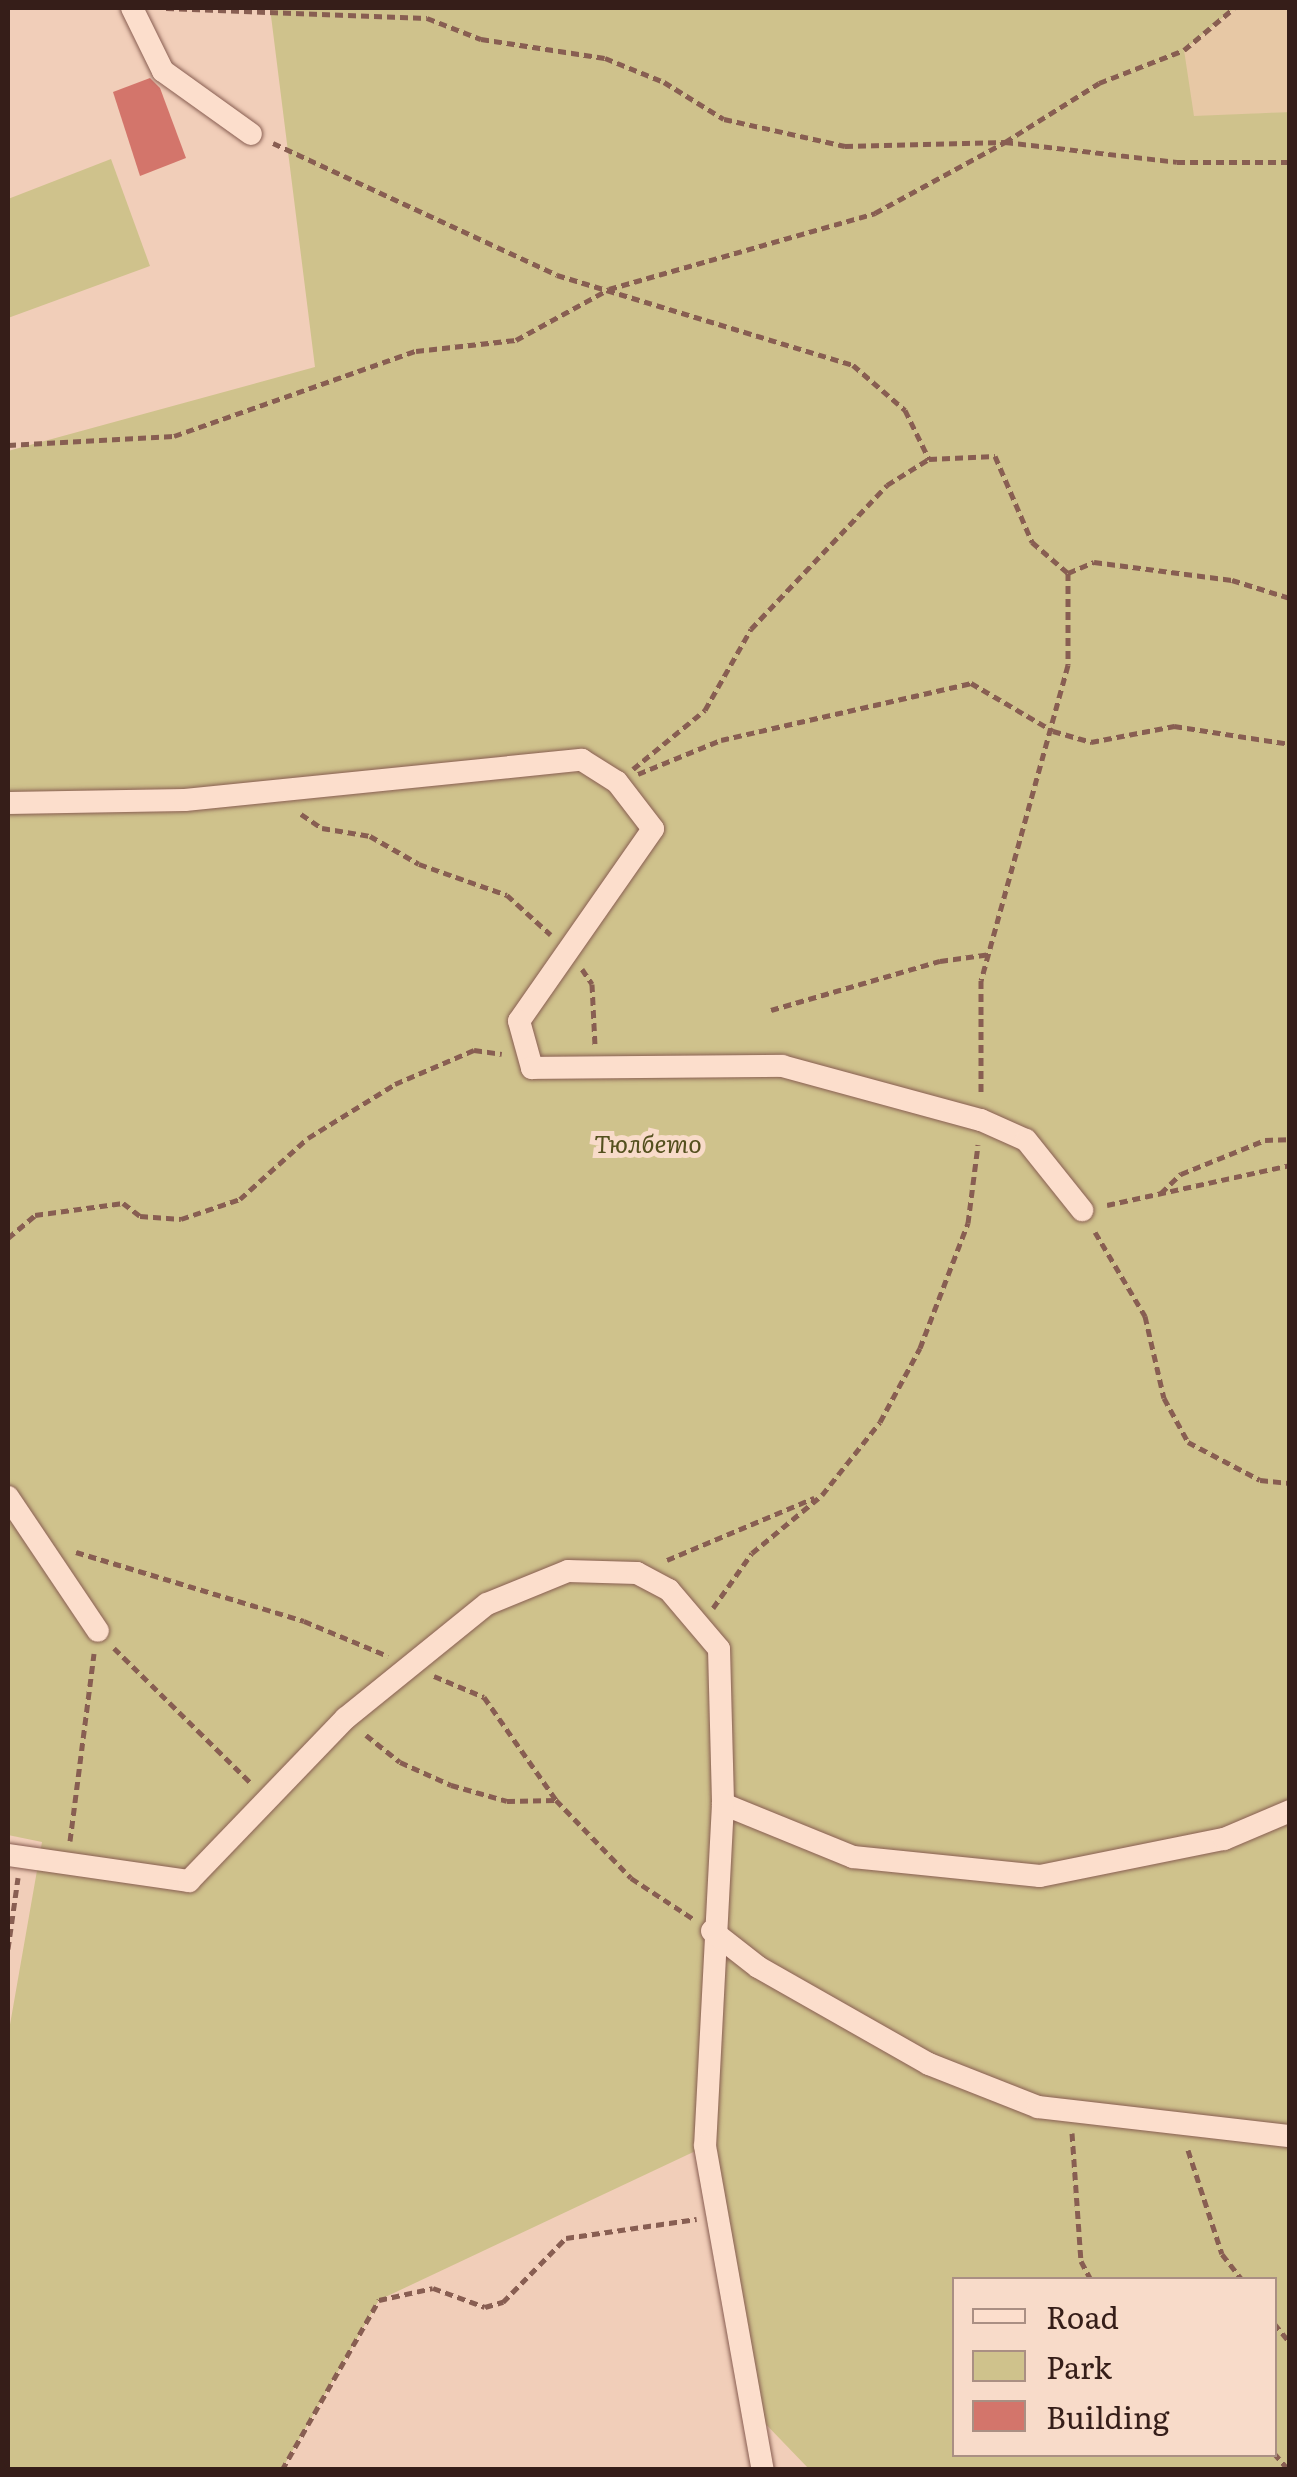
<!DOCTYPE html>
<html>
<head>
<meta charset="utf-8">
<style>
  body { margin:0 }
  #map { position:relative; width:1297px; height:2477px; overflow:hidden; background:#f1ceb9; font-family:Literata,serif }
  div>[style] { position:absolute }
  [style*='--x'] { left:calc(var(--x)*1px); top:calc(var(--y)*1px); width:calc(var(--w)*1px); rotate:calc(var(--a)*1deg) }
  .farmland>* { inset:0; background:#e7c8a5 }
  .green>* { inset:0; background:#cfc28c }
  .building>* { inset:0; background:#d3756b }
  .path>* { height:5px; margin-top:-2.5px; transform-origin:0; background:repeating-linear-gradient(90deg,#885e52 0 8px,transparent 0 13px) }
  .roads { filter:drop-shadow(0 0 2px #885e52) drop-shadow(0 0 2px #885e52) }
  .street>* { height:22px; margin:-11px; padding:0 11px; transform-origin:11px; border-radius:11px; background:#fcdecc }
  span { translate:-50% -50%; white-space:nowrap; text-align:center; line-height:1.15; -webkit-text-stroke:10px #f8dbc9; paint-order:stroke }
  .park-label { font-size:25px; color:#54501e; font-style:italic }
  .frame { position:absolute; inset:0; border:10px solid #361e19; pointer-events:none }
  .legend { position:absolute; left:952px; top:2277px; width:325px; height:180px; box-sizing:border-box; background:#f8dbc9; border:2px solid #aa8f83; margin:0; padding:12px 18px; list-style:none; font-size:30px; color:#361e19 }
  .legend li { display:flex; align-items:center; gap:20px; height:50px }
  .legend b { width:50px; border:2px solid #aa8f83 }
</style>
</head>
<body>
<div id="map">
  <div class="farmland">
    <i style="clip-path:polygon(1233px 8px,1289px 8px,1289px 112px,1194px 117px,1179px 52px)"></i>
  </div>
  <div class="green">
    <i style="clip-path:polygon(evenodd,270px 8px,1234px 8px,1184px 50px,1194px 116px,1290px 112px,1289px 2469px,809px 2469px,756px 2414px,704px 2147px,379px 2300px,282px 2469px,8px 2470px,8px 2036px,42px 1842px,8px 1835px,8px 451px,315px 367px,270px 8px,954px 2280px,1274px 2280px,1274px 2454px,954px 2454px,954px 2280px)"></i>
    <i style="clip-path:polygon(111px 159px,150px 266px,8px 318px,8px 199px)"></i>
  </div>
  <div class="building">
    <i style="clip-path:polygon(150px 78px,160px 88px,186px 158px,140px 176px,113px 92px)"></i>
  </div>
  <div class="path">
    <i style="--x:166;--y:8;--w:261;--a:2.2"></i>
    <i style="--x:427;--y:18;--w:58;--a:21.3"></i>
    <i style="--x:481;--y:39;--w:125;--a:8.7"></i>
    <i style="--x:605;--y:58;--w:64;--a:22.1"></i>
    <i style="--x:664;--y:82;--w:70;--a:31.7"></i>
    <i style="--x:724;--y:119;--w:124;--a:12.6"></i>
    <i style="--x:845;--y:146;--w:160;--a:-1.4"></i>
    <i style="--x:1005;--y:142;--w:111;--a:-32.1"></i>
    <i style="--x:1099;--y:83;--w:91;--a:-21.2"></i>
    <i style="--x:1184;--y:50;--w:65;--a:-40"></i>
    <i style="--x:273;--y:143;--w:313;--a:24.9"></i>
    <i style="--x:557;--y:275;--w:309;--a:16.9"></i>
    <i style="--x:853;--y:365;--w:69;--a:40.9"></i>
    <i style="--x:905;--y:410;--w:55;--a:63.9"></i>
    <i style="--x:8;--y:445;--w:166;--a:-3.1"></i>
    <i style="--x:174;--y:436;--w:256;--a:-19.4"></i>
    <i style="--x:416;--y:351;--w:101;--a:-6.3"></i>
    <i style="--x:516;--y:340;--w:106;--a:-28.7"></i>
    <i style="--x:609;--y:289;--w:277;--a:-15.9"></i>
    <i style="--x:875;--y:213;--w:148;--a:-28.6"></i>
    <i style="--x:1005;--y:142;--w:173;--a:6.6"></i>
    <i style="--x:1177;--y:162;--w:113;--a:0"></i>
    <i style="--x:1068;--y:573;--w:28;--a:-23"></i>
    <i style="--x:1094;--y:562;--w:139;--a:7.4"></i>
    <i style="--x:1232;--y:580;--w:61;--a:17.2"></i>
    <i style="--x:633;--y:769;--w:93;--a:-39.3"></i>
    <i style="--x:705;--y:710;--w:93;--a:-60.4"></i>
    <i style="--x:751;--y:629;--w:198;--a:-46.6"></i>
    <i style="--x:887;--y:485;--w:49;--a:-31.8"></i>
    <i style="--x:929;--y:459;--w:66;--a:-2.6"></i>
    <i style="--x:995;--y:456;--w:94;--a:66.7"></i>
    <i style="--x:1032;--y:542;--w:48;--a:40.7"></i>
    <i style="--x:1068;--y:573;--w:92;--a:90"></i>
    <i style="--x:1068;--y:665;--w:327;--a:105.4"></i>
    <i style="--x:981;--y:980;--w:114;--a:90"></i>
    <i style="--x:638;--y:774;--w:90;--a:-22.3"></i>
    <i style="--x:721;--y:740;--w:256;--a:-12.8"></i>
    <i style="--x:971;--y:683;--w:95;--a:30.3"></i>
    <i style="--x:1053;--y:731;--w:40;--a:16"></i>
    <i style="--x:1091;--y:742;--w:85;--a:-10.9"></i>
    <i style="--x:1174;--y:726;--w:117;--a:8.8"></i>
    <i style="--x:301;--y:814;--w:25;--a:34"></i>
    <i style="--x:322;--y:828;--w:49;--a:9.5"></i>
    <i style="--x:370;--y:836;--w:56;--a:29.7"></i>
    <i style="--x:419;--y:864;--w:93;--a:19.4"></i>
    <i style="--x:507;--y:895;--w:59;--a:42.3"></i>
    <i style="--x:582;--y:969;--w:18;--a:56"></i>
    <i style="--x:592;--y:984;--w:61;--a:87.2"></i>
    <i style="--x:771;--y:1010;--w:176;--a:-16.2"></i>
    <i style="--x:940;--y:961;--w:51;--a:-7.8"></i>
    <i style="--x:1161;--y:1193;--w:28;--a:-44"></i>
    <i style="--x:1181;--y:1174;--w:91;--a:-22"></i>
    <i style="--x:1265;--y:1140;--w:25;--a:-2"></i>
    <i style="--x:1107;--y:1205;--w:187;--a:-12.3"></i>
    <i style="--x:1095;--y:1232;--w:98;--a:59.2"></i>
    <i style="--x:1145;--y:1316;--w:84;--a:77"></i>
    <i style="--x:1164;--y:1398;--w:50;--a:61.4"></i>
    <i style="--x:1188;--y:1442;--w:81;--a:27.8"></i>
    <i style="--x:1260;--y:1480;--w:30;--a:6"></i>
    <i style="--x:8;--y:1238;--w:35;--a:-40"></i>
    <i style="--x:35;--y:1215;--w:89;--a:-7.8"></i>
    <i style="--x:123;--y:1203;--w:21;--a:37"></i>
    <i style="--x:140;--y:1216;--w:41;--a:4.2"></i>
    <i style="--x:181;--y:1219;--w:62;--a:-18.7"></i>
    <i style="--x:240;--y:1199;--w:91;--a:-41.9"></i>
    <i style="--x:308;--y:1138;--w:102;--a:-31.8"></i>
    <i style="--x:395;--y:1084;--w:86;--a:-23.3"></i>
    <i style="--x:474;--y:1050;--w:28;--a:8"></i>
    <i style="--x:76;--y:1552;--w:238;--a:16.8"></i>
    <i style="--x:304;--y:1621;--w:91;--a:22.6"></i>
    <i style="--x:667;--y:1560;--w:160;--a:-22.9"></i>
    <i style="--x:713;--y:1608;--w:67;--a:-54.7"></i>
    <i style="--x:752;--y:1553;--w:91;--a:-39.6"></i>
    <i style="--x:822;--y:1495;--w:93;--a:-51.5"></i>
    <i style="--x:880;--y:1422;--w:84;--a:-61.6"></i>
    <i style="--x:920;--y:1348;--w:134;--a:-69"></i>
    <i style="--x:968;--y:1223;--w:79;--a:-82.7"></i>
    <i style="--x:114;--y:1648;--w:194;--a:44.6"></i>
    <i style="--x:434;--y:1676;--w:54;--a:22.8"></i>
    <i style="--x:484;--y:1697;--w:126;--a:55"></i>
    <i style="--x:556;--y:1800;--w:108;--a:46.1"></i>
    <i style="--x:631;--y:1878;--w:77;--a:33.3"></i>
    <i style="--x:366;--y:1735;--w:43;--a:38.5"></i>
    <i style="--x:400;--y:1762;--w:56;--a:24.3"></i>
    <i style="--x:451;--y:1785;--w:58;--a:15.9"></i>
    <i style="--x:507;--y:1801;--w:49;--a:-1.2"></i>
    <i style="--x:70;--y:1841;--w:189;--a:-82.7"></i>
    <i style="--x:8;--y:1949;--w:72;--a:-82"></i>
    <i style="--x:1072;--y:2133;--w:128;--a:86"></i>
    <i style="--x:1081;--y:2261;--w:21;--a:62"></i>
    <i style="--x:1188;--y:2150;--w:109;--a:71.9"></i>
    <i style="--x:1222;--y:2254;--w:33;--a:52"></i>
    <i style="--x:1274;--y:2323;--w:26;--a:51"></i>
    <i style="--x:1274;--y:2453;--w:23;--a:49"></i>
    <i style="--x:282;--y:2470;--w:196;--a:-60.3"></i>
    <i style="--x:379;--y:2300;--w:55;--a:-12.5"></i>
    <i style="--x:433;--y:2288;--w:55;--a:20.1"></i>
    <i style="--x:485;--y:2307;--w:19;--a:-16"></i>
    <i style="--x:503;--y:2302;--w:90;--a:-45.5"></i>
    <i style="--x:566;--y:2238;--w:132;--a:-8.3"></i>
  </div>
  <div class="roads">
    <div class="street">
      <i style="--x:132;--y:8;--w:70;--a:63.8"></i>
      <i style="--x:163;--y:71;--w:108;--a:35.6"></i>
      <i style="--x:8;--y:803;--w:177;--a:-1"></i>
      <i style="--x:185;--y:800;--w:399;--a:-5.8"></i>
      <i style="--x:582;--y:760;--w:41;--a:32.2"></i>
      <i style="--x:617;--y:782;--w:59;--a:52.5"></i>
      <i style="--x:653;--y:829;--w:234;--a:124.9"></i>
      <i style="--x:519;--y:1021;--w:49;--a:74.5"></i>
      <i style="--x:532;--y:1068;--w:250;--a:-0.5"></i>
      <i style="--x:782;--y:1066;--w:206;--a:15.2"></i>
      <i style="--x:981;--y:1120;--w:49;--a:24"></i>
      <i style="--x:1026;--y:1140;--w:90;--a:51.3"></i>
      <i style="--x:8;--y:1497;--w:161;--a:56.1"></i>
      <i style="--x:723;--y:1804;--w:140;--a:22.2"></i>
      <i style="--x:853;--y:1857;--w:188;--a:5.8"></i>
      <i style="--x:1040;--y:1876;--w:188;--a:-11.4"></i>
      <i style="--x:1224;--y:1839;--w:72;--a:-23"></i>
      <i style="--x:8;--y:1855;--w:183;--a:8.2"></i>
      <i style="--x:189;--y:1881;--w:226;--a:-46.1"></i>
      <i style="--x:346;--y:1718;--w:181;--a:-39"></i>
      <i style="--x:487;--y:1604;--w:87;--a:-22.2"></i>
      <i style="--x:568;--y:1571;--w:69;--a:1.7"></i>
      <i style="--x:637;--y:1573;--w:36;--a:28"></i>
      <i style="--x:669;--y:1590;--w:77;--a:49.7"></i>
      <i style="--x:719;--y:1649;--w:155;--a:88.5"></i>
      <i style="--x:723;--y:1804;--w:342;--a:93"></i>
      <i style="--x:705;--y:2146;--w:329;--a:79.9"></i>
      <i style="--x:712;--y:1931;--w:58;--a:38"></i>
      <i style="--x:758;--y:1967;--w:197;--a:29.6"></i>
      <i style="--x:929;--y:2064;--w:117;--a:21.5"></i>
      <i style="--x:1038;--y:2107;--w:254;--a:6.6"></i>
    </div>
  </div>
  <div class="park-label">
    <span style="left:648px;top:1143px">Тюлбето</span>
  </div>
  <div class="frame"></div>
  <ul class="legend">
  <li><b style="height:12px;background:#fcdecc"></b>Road</li>
  <li><b style="height:28px;background:#cfc28c"></b>Park</li>
  <li><b style="height:28px;background:#d3756b"></b>Building</li>
  </ul>
</div>
</body>
</html>
